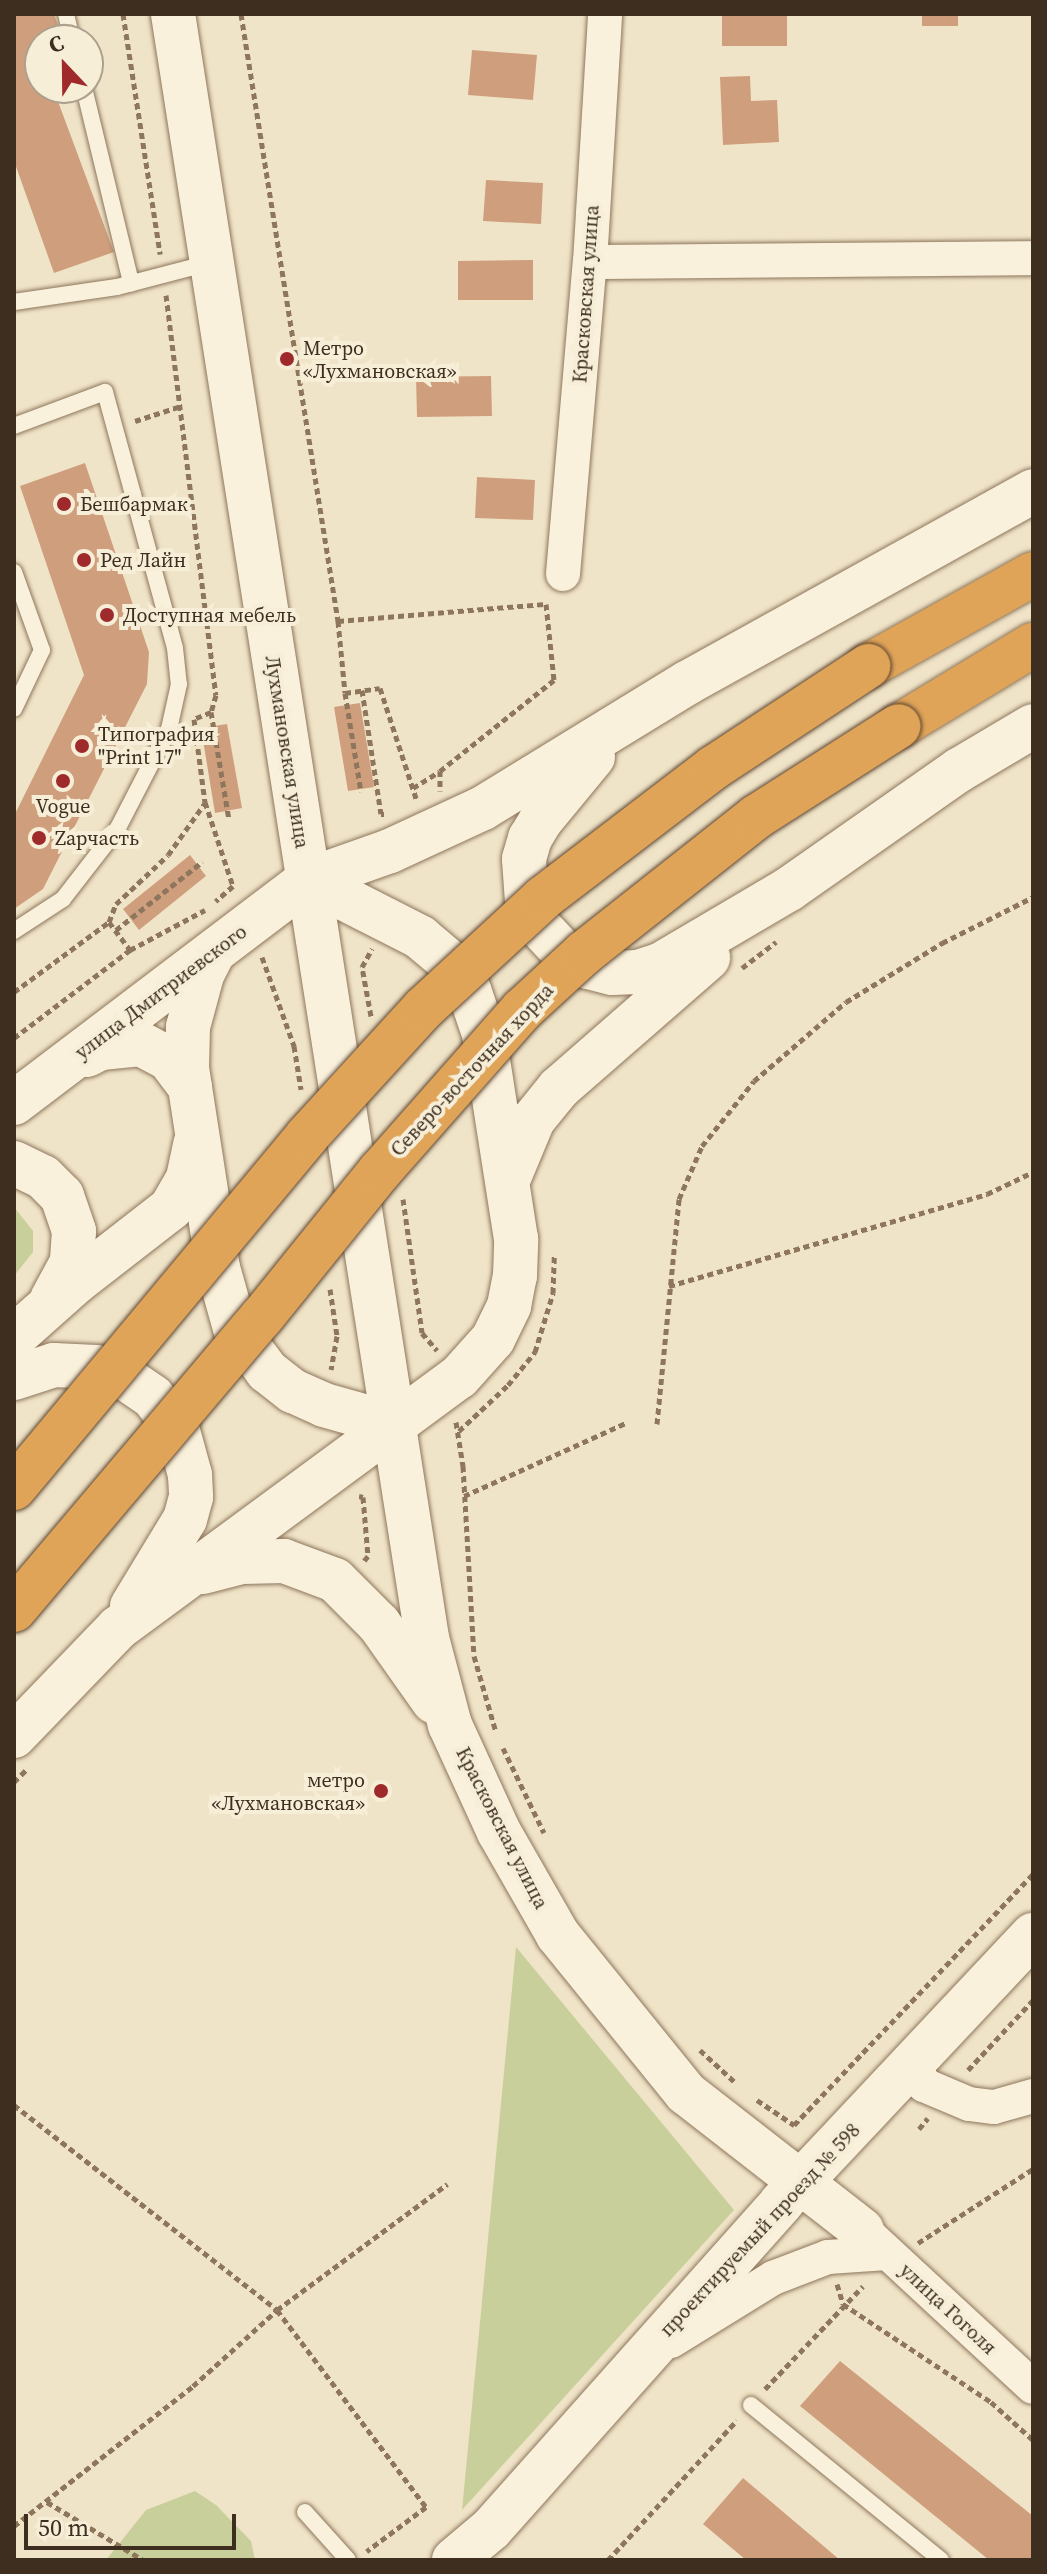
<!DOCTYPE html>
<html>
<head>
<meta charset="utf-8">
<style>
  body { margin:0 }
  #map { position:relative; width:1047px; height:2574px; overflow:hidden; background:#f0e4c8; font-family:"Source Serif 4",serif }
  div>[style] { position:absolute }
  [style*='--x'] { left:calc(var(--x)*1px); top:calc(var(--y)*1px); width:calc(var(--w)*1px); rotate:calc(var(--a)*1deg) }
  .green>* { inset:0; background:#c9cf9b }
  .building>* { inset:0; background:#cf9f7d }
  .path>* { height:5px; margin-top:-2.5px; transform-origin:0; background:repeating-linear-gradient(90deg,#8d765c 0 6px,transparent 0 10px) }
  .roads { filter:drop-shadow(0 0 2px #8d765c) drop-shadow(0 0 2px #8d765c) }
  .lane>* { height:16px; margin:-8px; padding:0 8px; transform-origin:8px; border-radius:8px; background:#faf1dc }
  .street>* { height:34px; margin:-17px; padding:0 17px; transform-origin:17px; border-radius:17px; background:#faf1dc }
  .secondary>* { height:44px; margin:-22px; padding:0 22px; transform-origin:22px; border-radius:22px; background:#faf1dc }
  .highway>* { height:44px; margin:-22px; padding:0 22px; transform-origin:22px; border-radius:22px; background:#e0a458 }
  .bridges { filter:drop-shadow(0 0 2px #5b4430) drop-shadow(0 0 2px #5b4430) }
  .highway-bridge>* { height:44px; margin:-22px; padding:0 22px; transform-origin:22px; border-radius:22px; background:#e0a458 }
  .dots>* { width:22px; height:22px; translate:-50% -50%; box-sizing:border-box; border:4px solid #f7eed8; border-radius:50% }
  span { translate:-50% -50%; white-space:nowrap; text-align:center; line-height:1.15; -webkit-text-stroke:8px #f7eed8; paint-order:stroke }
  .street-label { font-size:20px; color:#3d2e20 }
  .poi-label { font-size:20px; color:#3d2e20 }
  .left { translate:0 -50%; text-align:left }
  .right { translate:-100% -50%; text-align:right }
  .frame { position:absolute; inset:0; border:16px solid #3d2e20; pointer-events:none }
  .north { position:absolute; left:24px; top:24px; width:80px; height:80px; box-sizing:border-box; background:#f7eed8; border:2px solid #ada18e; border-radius:50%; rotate:338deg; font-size:22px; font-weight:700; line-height:32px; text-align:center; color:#3d2e20 }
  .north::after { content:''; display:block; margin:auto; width:28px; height:36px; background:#9e2a2b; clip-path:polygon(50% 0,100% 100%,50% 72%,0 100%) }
  .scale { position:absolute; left:24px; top:2514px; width:212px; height:36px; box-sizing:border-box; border:4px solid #3d2e20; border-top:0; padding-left:10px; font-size:24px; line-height:28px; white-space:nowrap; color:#3d2e20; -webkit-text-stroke:6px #f7eed8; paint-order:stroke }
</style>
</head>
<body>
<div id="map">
  <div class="green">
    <i style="clip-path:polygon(14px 1207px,33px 1231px,33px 1252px,14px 1276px)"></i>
    <i style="clip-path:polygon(516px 1947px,734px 2210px,462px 2510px)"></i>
    <i style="clip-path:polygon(195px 2491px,216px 2505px,251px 2541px,255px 2560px,106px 2560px,146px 2510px)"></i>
  </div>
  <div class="building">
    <i style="clip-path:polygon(14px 14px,54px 14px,63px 40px,40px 40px,40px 88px,53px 88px,114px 252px,54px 273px,14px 161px)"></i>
    <i style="clip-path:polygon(722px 14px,787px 14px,787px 46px,722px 46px)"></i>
    <i style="clip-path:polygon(922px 14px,958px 14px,958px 26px,922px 26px)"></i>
    <i style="clip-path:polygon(472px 50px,537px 55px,533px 100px,468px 95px)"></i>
    <i style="clip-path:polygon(750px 76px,751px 101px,777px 100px,779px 142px,723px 145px,720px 77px)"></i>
    <i style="clip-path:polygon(486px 180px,543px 183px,541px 224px,483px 221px)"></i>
    <i style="clip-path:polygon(533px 260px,533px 300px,458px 300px,458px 261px)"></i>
    <i style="clip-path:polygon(491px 376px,492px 416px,417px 417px,416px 377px)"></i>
    <i style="clip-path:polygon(85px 463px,149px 652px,147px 684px,43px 889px,14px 909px,14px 816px,84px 675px,20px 486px)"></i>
    <i style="clip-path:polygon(477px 477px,535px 480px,533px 520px,475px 518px)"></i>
    <i style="clip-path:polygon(360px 703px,374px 787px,348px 791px,334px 707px)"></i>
    <i style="clip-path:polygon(227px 724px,242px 808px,215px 813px,201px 728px)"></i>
    <i style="clip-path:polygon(190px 855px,206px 876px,139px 930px,123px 909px)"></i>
    <i style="clip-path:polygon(840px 2361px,1033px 2516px,1033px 2560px,989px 2560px,800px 2406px)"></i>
    <i style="clip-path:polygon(743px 2478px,840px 2560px,746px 2560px,703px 2524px)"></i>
  </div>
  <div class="path">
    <i style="--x:123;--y:14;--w:243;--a:81.2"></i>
    <i style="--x:241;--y:14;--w:615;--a:80.92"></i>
    <i style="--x:338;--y:621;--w:72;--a:84.4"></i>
    <i style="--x:345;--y:693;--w:100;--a:80.8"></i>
    <i style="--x:166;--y:295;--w:403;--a:82.9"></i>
    <i style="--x:216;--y:695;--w:18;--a:106"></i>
    <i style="--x:211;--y:712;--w:18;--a:158"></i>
    <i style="--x:194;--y:719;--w:84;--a:82.5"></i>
    <i style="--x:205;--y:802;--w:89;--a:71.6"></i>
    <i style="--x:233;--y:886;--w:23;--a:139"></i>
    <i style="--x:135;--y:421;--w:48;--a:-18.1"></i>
    <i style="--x:338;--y:621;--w:209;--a:-4.7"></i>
    <i style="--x:546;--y:604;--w:76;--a:84"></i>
    <i style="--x:554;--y:680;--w:146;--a:141.4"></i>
    <i style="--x:440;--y:771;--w:20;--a:90"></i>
    <i style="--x:362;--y:690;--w:125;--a:81.3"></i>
    <i style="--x:381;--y:814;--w:3;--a:0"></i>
    <i style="--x:345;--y:693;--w:35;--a:-8"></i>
    <i style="--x:380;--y:688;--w:119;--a:71.9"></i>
    <i style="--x:211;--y:712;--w:109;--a:80.5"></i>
    <i style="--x:413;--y:788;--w:31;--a:-32"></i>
    <i style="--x:109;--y:922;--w:35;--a:53"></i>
    <i style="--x:116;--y:930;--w:110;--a:-38.3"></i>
    <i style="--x:262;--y:957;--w:95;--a:70.2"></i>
    <i style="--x:294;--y:1046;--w:44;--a:80.8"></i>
    <i style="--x:742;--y:968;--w:43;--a:-37.4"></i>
    <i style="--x:14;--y:992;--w:118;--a:-36.4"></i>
    <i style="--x:109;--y:922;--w:19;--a:-69"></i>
    <i style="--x:116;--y:904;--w:71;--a:-43.3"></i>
    <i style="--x:168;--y:855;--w:64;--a:-54.6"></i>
    <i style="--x:371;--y:1016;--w:50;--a:-100.4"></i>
    <i style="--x:362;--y:967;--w:21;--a:-61"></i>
    <i style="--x:14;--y:1038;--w:146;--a:-37.2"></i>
    <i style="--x:130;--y:950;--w:85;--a:-28.1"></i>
    <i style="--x:403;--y:1199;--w:135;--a:81.9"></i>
    <i style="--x:422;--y:1333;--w:23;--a:49"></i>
    <i style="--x:669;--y:1286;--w:331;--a:-16.1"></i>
    <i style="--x:987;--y:1194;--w:51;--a:-25.6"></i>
    <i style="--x:330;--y:1289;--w:48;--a:81.5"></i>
    <i style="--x:337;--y:1336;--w:34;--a:100"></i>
    <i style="--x:456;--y:1422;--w:45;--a:81"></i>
    <i style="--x:463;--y:1466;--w:190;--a:86.7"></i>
    <i style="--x:474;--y:1656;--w:79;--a:73.9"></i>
    <i style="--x:657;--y:1424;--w:226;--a:-84.4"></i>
    <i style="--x:679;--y:1199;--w:58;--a:-66.5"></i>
    <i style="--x:702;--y:1146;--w:83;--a:-51.3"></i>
    <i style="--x:754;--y:1081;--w:121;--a:-40.7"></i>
    <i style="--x:846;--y:1002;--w:113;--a:-31.6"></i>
    <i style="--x:942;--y:943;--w:102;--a:-26.8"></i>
    <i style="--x:459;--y:1431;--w:67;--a:-43.2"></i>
    <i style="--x:508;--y:1385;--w:43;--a:-50.7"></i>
    <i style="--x:535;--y:1352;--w:62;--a:-73"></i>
    <i style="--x:553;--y:1293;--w:38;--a:-88"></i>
    <i style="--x:359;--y:1496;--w:4;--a:14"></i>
    <i style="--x:363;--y:1497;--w:59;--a:85.2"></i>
    <i style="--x:368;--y:1556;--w:6;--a:129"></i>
    <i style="--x:464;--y:1496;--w:178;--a:-24.3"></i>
    <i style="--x:503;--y:1748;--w:94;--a:64.2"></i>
    <i style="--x:14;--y:1782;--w:18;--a:-45"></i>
    <i style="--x:700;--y:2050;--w:50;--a:42.6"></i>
    <i style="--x:968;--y:2070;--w:96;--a:-47.1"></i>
    <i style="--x:757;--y:2100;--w:45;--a:34"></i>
    <i style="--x:794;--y:2125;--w:347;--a:-46.4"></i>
    <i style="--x:14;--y:2105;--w:333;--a:37.9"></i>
    <i style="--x:277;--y:2310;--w:247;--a:52.9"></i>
    <i style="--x:426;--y:2507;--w:74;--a:143.3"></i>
    <i style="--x:919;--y:2129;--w:14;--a:-51"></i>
    <i style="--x:918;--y:2243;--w:137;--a:-32.8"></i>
    <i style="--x:837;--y:2284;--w:21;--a:73"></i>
    <i style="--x:843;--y:2304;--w:178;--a:33.5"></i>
    <i style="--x:991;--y:2402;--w:57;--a:42.1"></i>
    <i style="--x:765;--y:2389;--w:142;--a:-46.4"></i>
    <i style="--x:47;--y:2502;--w:112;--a:31.1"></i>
    <i style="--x:14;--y:2526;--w:227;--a:-38"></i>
    <i style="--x:193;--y:2386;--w:113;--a:-42.1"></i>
    <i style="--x:277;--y:2310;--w:212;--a:-36.5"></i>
    <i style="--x:608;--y:2560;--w:190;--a:-47.3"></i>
  </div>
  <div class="roads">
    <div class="lane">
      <i style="--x:66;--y:14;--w:27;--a:77"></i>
      <i style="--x:84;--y:88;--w:201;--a:76.4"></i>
      <i style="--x:14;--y:302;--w:104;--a:-8.3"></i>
      <i style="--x:117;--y:287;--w:95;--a:-14.6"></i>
      <i style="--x:14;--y:426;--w:97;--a:-20.5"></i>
      <i style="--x:105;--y:392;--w:265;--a:74.7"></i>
      <i style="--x:175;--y:648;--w:36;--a:84"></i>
      <i style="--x:179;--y:684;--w:46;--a:102.5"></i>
      <i style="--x:169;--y:729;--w:111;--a:117.3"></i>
      <i style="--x:118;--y:828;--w:90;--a:127.8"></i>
      <i style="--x:63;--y:899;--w:59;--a:146.9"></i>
      <i style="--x:14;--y:572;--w:83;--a:70.3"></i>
      <i style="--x:42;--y:650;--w:65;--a:115.4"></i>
      <i style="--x:751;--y:2405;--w:245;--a:39.2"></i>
      <i style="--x:305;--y:2512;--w:64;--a:48.1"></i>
    </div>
    <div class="street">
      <i style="--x:590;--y:262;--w:443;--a:-0.5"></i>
      <i style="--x:563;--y:574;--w:313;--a:-85.1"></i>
      <i style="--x:590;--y:262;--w:248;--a:-86.5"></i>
      <i style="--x:913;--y:2063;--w:25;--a:63"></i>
      <i style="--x:924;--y:2085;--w:49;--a:22.9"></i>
      <i style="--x:969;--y:2104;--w:25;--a:7"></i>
      <i style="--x:994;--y:2107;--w:41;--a:-15.8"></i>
      <i style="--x:872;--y:2238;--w:219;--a:42.8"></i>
      <i style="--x:671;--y:2341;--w:120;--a:-31.7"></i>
      <i style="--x:773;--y:2278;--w:59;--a:-20.9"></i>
      <i style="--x:828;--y:2257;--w:59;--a:-3.9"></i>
    </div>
    <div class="secondary">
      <i style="--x:173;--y:14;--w:1644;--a:81.11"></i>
      <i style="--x:427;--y:1638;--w:90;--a:75.2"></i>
      <i style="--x:450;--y:1725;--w:118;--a:65.4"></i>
      <i style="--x:499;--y:1832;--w:119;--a:60.2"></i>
      <i style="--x:558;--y:1935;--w:203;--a:51"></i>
      <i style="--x:686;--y:2093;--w:223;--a:37.9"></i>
      <i style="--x:593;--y:757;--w:82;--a:129.5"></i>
      <i style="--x:541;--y:820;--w:21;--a:121"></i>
      <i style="--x:530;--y:838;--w:22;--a:106"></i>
      <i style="--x:524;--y:859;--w:43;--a:86"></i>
      <i style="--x:527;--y:902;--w:23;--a:67"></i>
      <i style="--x:536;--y:923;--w:44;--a:46.8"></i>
      <i style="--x:566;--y:955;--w:25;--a:29"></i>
      <i style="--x:588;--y:967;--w:25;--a:14"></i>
      <i style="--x:612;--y:973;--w:26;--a:-2"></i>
      <i style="--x:638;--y:972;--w:23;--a:-18"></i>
      <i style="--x:660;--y:965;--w:150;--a:-30.5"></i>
      <i style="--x:789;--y:889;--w:208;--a:-35"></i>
      <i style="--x:959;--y:770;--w:86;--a:-30.7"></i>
      <i style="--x:213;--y:953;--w:25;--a:117"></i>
      <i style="--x:202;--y:975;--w:54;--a:105.1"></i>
      <i style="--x:188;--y:1027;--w:41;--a:91.4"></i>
      <i style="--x:187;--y:1068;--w:202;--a:81.2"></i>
      <i style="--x:218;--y:1268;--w:62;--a:74.2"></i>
      <i style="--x:235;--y:1328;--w:54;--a:53.3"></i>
      <i style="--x:267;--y:1371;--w:33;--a:38"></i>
      <i style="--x:293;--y:1391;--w:34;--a:24"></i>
      <i style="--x:324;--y:1405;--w:74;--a:15.7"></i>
      <i style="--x:87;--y:1055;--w:16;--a:-27"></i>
      <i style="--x:101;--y:1048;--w:40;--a:-5.7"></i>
      <i style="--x:141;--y:1044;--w:32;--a:28"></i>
      <i style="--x:169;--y:1059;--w:35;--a:53"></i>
      <i style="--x:14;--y:1103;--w:369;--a:-37.2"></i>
      <i style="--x:308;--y:880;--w:87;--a:-19.5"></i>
      <i style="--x:390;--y:851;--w:102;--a:-24.8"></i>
      <i style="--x:483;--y:808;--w:239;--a:-31.5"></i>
      <i style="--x:687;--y:683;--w:396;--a:-29"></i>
      <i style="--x:14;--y:1163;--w:32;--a:26"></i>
      <i style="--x:43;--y:1177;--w:27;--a:45"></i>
      <i style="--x:62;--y:1196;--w:37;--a:71"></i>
      <i style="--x:74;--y:1231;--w:31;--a:94"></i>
      <i style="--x:72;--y:1262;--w:42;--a:118.4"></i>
      <i style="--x:508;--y:1180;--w:65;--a:-67.4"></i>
      <i style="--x:533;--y:1120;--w:41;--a:-50.9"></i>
      <i style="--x:559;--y:1088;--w:198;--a:-41.1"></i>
      <i style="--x:14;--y:1337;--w:83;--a:-41.6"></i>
      <i style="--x:76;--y:1282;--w:120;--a:-37.9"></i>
      <i style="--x:171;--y:1208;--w:34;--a:-60"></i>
      <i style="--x:188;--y:1178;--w:35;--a:-78"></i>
      <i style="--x:14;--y:1378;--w:42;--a:-18"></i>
      <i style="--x:54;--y:1365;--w:42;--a:2.7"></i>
      <i style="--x:96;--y:1367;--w:23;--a:15"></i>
      <i style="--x:118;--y:1373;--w:42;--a:34.4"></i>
      <i style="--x:153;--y:1397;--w:42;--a:53.7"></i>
      <i style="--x:178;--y:1431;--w:46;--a:74.7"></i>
      <i style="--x:190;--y:1475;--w:22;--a:87"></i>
      <i style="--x:191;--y:1497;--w:23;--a:105"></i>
      <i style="--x:185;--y:1519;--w:102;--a:121.3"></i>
      <i style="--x:203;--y:1572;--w:40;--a:-14.4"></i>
      <i style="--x:242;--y:1562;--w:42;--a:-1.4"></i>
      <i style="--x:284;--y:1561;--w:54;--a:20.4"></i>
      <i style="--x:335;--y:1580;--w:62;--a:45"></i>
      <i style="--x:379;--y:1624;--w:95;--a:54.8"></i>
      <i style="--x:14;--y:1736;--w:150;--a:-46.1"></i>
      <i style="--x:118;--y:1628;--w:423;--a:-36.4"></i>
      <i style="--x:459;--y:1377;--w:51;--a:-48.2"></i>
      <i style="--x:493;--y:1339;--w:37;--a:-64"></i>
      <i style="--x:509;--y:1306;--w:31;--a:-79"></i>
      <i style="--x:515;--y:1276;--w:37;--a:-88"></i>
      <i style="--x:516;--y:1239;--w:207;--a:-98.9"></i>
      <i style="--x:484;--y:1034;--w:46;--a:-108.8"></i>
      <i style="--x:469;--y:990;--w:39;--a:-127"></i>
      <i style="--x:446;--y:959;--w:34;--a:-140"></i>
      <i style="--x:420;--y:937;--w:126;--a:-153"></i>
      <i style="--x:454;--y:2560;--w:48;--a:-40"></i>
      <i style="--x:491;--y:2529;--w:436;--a:-48.3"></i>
      <i style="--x:781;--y:2203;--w:368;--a:-46.8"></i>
    </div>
    <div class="highway">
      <i style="--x:868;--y:666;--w:189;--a:-29.1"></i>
      <i style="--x:899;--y:726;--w:157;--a:-31.2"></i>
    </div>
  </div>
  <div class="bridges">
    <div class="highway-bridge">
      <i style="--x:14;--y:1488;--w:458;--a:-50.2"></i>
      <i style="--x:307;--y:1136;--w:173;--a:-47.6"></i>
      <i style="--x:424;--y:1008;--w:162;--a:-42.7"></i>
      <i style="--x:543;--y:898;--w:214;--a:-37.4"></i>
      <i style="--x:713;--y:768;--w:186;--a:-33.3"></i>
      <i style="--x:14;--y:1610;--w:384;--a:-49.8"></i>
      <i style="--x:262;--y:1317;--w:188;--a:-51.1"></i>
      <i style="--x:380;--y:1171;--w:215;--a:-48.6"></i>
      <i style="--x:522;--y:1010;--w:84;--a:-42.6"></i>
      <i style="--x:584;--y:953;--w:219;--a:-38.3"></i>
      <i style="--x:756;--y:817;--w:169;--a:-32.5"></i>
    </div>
  </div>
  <div class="dots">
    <i style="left:287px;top:359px;background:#9e2a2b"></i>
    <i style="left:64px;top:504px;background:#9e2a2b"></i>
    <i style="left:84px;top:560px;background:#9e2a2b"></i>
    <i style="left:107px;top:615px;background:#9e2a2b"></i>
    <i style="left:82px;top:746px;background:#9e2a2b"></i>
    <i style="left:63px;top:781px;background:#9e2a2b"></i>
    <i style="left:39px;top:838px;background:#9e2a2b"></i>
    <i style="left:381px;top:1791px;background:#9e2a2b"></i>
  </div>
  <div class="street-label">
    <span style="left:586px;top:294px;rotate:-86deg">Красковская улица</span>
    <span style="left:287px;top:752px;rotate:81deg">Лухмановская улица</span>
    <span style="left:161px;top:992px;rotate:-37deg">улица Дмитриевского</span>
    <span style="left:472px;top:1070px;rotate:-47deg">Северо-восточная хорда</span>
    <span style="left:502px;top:1828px;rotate:63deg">Красковская улица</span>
    <span style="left:760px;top:2230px;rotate:-47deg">проектируемый проезд № 598</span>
    <span style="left:948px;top:2309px;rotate:43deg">улица Гоголя</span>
  </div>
  <div class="poi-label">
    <span class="left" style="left:303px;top:360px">Метро<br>«Лухмановская»</span>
    <span class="left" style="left:80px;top:504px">Бешбармак</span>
    <span class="left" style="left:100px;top:560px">Ред Лайн</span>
    <span class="left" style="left:123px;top:615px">Доступная мебель</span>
    <span class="left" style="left:98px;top:746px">Типография<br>"Print 17"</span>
    <span style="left:63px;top:806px">Vogue</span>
    <span class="left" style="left:55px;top:838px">Zapчасть</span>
    <span class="right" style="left:365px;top:1792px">метро<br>«Лухмановская»</span>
  </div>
  <div class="frame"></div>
  <div class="north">С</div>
  <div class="scale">50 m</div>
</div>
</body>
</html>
